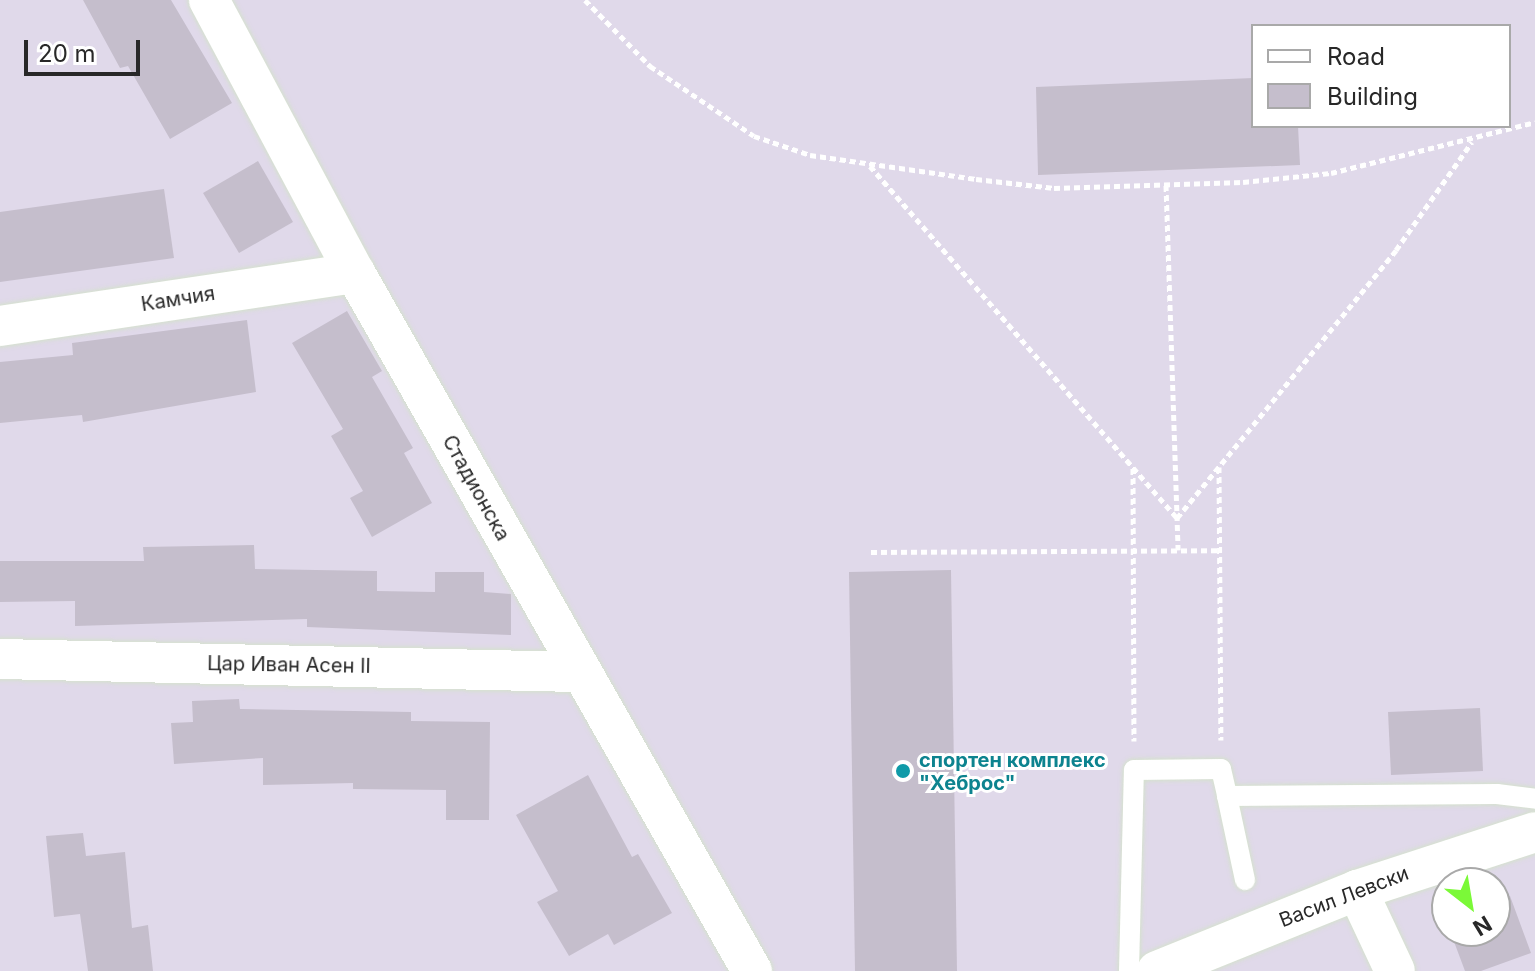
<!DOCTYPE html>
<html>
<head>
<meta charset="utf-8">
<style>
  body { margin:0 }
  #map { position:relative; width:1535px; height:971px; overflow:hidden; background:#e0d9ea; font-family:Inter,sans-serif }
  div>[style] { position:absolute }
  [style*='--x'] { left:calc(var(--x)*1px); top:calc(var(--y)*1px); width:calc(var(--w)*1px); rotate:calc(var(--a)*1deg) }
  .building>* { inset:0; background:#c5becc }
  .path>* { height:5px; margin-top:-2.5px; transform-origin:0; background:repeating-linear-gradient(90deg,#fff 0 6px,transparent 0 10px) }
  .roads { filter:drop-shadow(0 0 2px #d5e1ce) drop-shadow(0 0 2px #d5e1ce) }
  .service>* { height:20px; margin:-10px; padding:0 10px; transform-origin:10px; border-radius:10px; background:#fff }
  .minor>* { height:40px; margin:-20px; padding:0 20px; transform-origin:20px; border-radius:20px; background:#fff }
  .dots>* { width:22px; height:22px; translate:-50% -50%; box-sizing:border-box; border:4px solid #fff; border-radius:50% }
  span { translate:-50% -50%; white-space:nowrap; text-align:center; line-height:1.15; -webkit-text-stroke:6px #fff; paint-order:stroke }
  .street-label { font-size:20px; color:#282828 }
  .culture-label { font-size:20px; color:#0d838f; font-weight:700 }
  .left { translate:0 -50%; text-align:left }
  .legend { position:absolute; left:1251px; top:24px; width:260px; height:104px; box-sizing:border-box; background:#fff; border:2px solid #a9a9a9; margin:0; padding:10px 14px; list-style:none; font-size:24px; color:#282828 }
  .legend li { display:flex; align-items:center; gap:16px; height:40px }
  .legend b { width:40px; border:2px solid #a9a9a9 }
  .north { position:absolute; left:1431px; top:867px; width:80px; height:80px; box-sizing:border-box; background:#fff; border:2px solid #a9a9a9; border-radius:50%; rotate:149deg; font-size:22px; font-weight:700; line-height:32px; text-align:center; color:#282828 }
  .north::after { content:''; display:block; margin:auto; width:28px; height:36px; background:#7bf938; clip-path:polygon(50% 0,100% 100%,50% 72%,0 100%) }
  .scale { position:absolute; left:24px; top:40px; width:116px; height:36px; box-sizing:border-box; border:4px solid #282828; border-top:0; padding-left:10px; font-size:24px; line-height:28px; white-space:nowrap; color:#282828; -webkit-text-stroke:6px #fff; paint-order:stroke }
</style>
</head>
<body>
<div id="map">
  <div class="building">
    <i style="clip-path:polygon(83px 0,171px 0,232px 103px,170px 139px,128px 66px,120px 68px)"></i>
    <i style="clip-path:polygon(1253px 78px,1253px 126px,1298px 126px,1300px 165px,1038px 175px,1036px 87px)"></i>
    <i style="clip-path:polygon(258px 161px,293px 222px,239px 253px,203px 193px)"></i>
    <i style="clip-path:polygon(164px 189px,174px 258px,0 282px,0 212px)"></i>
    <i style="clip-path:polygon(347px 311px,382px 371px,372px 377px,413px 448px,404px 453px,432px 503px,372px 537px,350px 498px,363px 491px,331px 436px,343px 429px,292px 343px)"></i>
    <i style="clip-path:polygon(247px 320px,256px 392px,83px 422px,82px 415px,0 423px,0 362px,73px 355px,72px 343px)"></i>
    <i style="clip-path:polygon(254px 545px,255px 569px,377px 571px,377px 591px,435px 592px,435px 572px,484px 572px,484px 592px,511px 594px,511px 635px,307px 627px,307px 619px,75px 626px,75px 601px,0 602px,0 561px,144px 561px,143px 547px)"></i>
    <i style="clip-path:polygon(951px 570px,957px 971px,855px 971px,849px 572px)"></i>
    <i style="clip-path:polygon(239px 699px,240px 709px,411px 712px,411px 721px,490px 722px,489px 820px,446px 820px,446px 790px,353px 789px,353px 783px,263px 785px,263px 758px,174px 764px,171px 723px,193px 722px,192px 701px)"></i>
    <i style="clip-path:polygon(1480px 708px,1483px 771px,1391px 775px,1388px 712px)"></i>
    <i style="clip-path:polygon(588px 775px,632px 857px,638px 854px,672px 913px,614px 945px,608px 934px,569px 956px,537px 902px,558px 891px,516px 815px)"></i>
    <i style="clip-path:polygon(83px 833px,86px 856px,125px 852px,132px 928px,148px 925px,153px 971px,88px 971px,80px 914px,54px 917px,46px 836px)"></i>
    <i style="clip-path:polygon(1510px 896px,1531px 953px,1481px 971px,1465px 971px,1450px 931px,1495px 931px,1495px 902px)"></i>
  </div>
  <div class="path">
    <i style="--x:585;--y:0;--w:93;--a:45.4"></i>
    <i style="--x:650;--y:66;--w:125;--a:33.9"></i>
    <i style="--x:754;--y:136;--w:59;--a:18.7"></i>
    <i style="--x:810;--y:155;--w:168;--a:8.2"></i>
    <i style="--x:976;--y:179;--w:79;--a:6.6"></i>
    <i style="--x:1054;--y:188;--w:189;--a:-1.8"></i>
    <i style="--x:1243;--y:182;--w:88;--a:-5.8"></i>
    <i style="--x:1331;--y:173;--w:210;--a:-14"></i>
    <i style="--x:870;--y:166;--w:467;--a:48.9"></i>
    <i style="--x:1177;--y:518;--w:346;--a:-50.7"></i>
    <i style="--x:1396;--y:250;--w:132;--a:-54.9"></i>
    <i style="--x:1166;--y:185;--w:365;--a:88.1"></i>
    <i style="--x:1219;--y:467;--w:273;--a:89.6"></i>
    <i style="--x:1133;--y:468;--w:273;--a:89.8"></i>
    <i style="--x:871;--y:552;--w:348;--a:-0.3"></i>
  </div>
  <div class="roads">
    <div class="service">
      <i style="--x:1227;--y:796;--w:86;--a:77.9"></i>
      <i style="--x:1129;--y:971;--w:201;--a:-88.6"></i>
      <i style="--x:1134;--y:770;--w:87;--a:-0.7"></i>
      <i style="--x:1221;--y:769;--w:28;--a:77"></i>
      <i style="--x:1227;--y:796;--w:270;--a:-0.4"></i>
      <i style="--x:1497;--y:794;--w:38;--a:7"></i>
    </div>
    <div class="minor">
      <i style="--x:209;--y:0;--w:310;--a:61.9"></i>
      <i style="--x:355;--y:273;--w:803;--a:60.37"></i>
      <i style="--x:0;--y:326;--w:359;--a:-8.5"></i>
      <i style="--x:0;--y:659;--w:579;--a:1.29"></i>
      <i style="--x:1357;--y:890;--w:89;--a:64.9"></i>
      <i style="--x:1157;--y:971;--w:216;--a:-22"></i>
      <i style="--x:1357;--y:890;--w:187;--a:-18"></i>
    </div>
  </div>
  <div class="dots">
    <i style="left:903px;top:771px;background:#0f9aa8"></i>
  </div>
  <div class="street-label">
    <span style="left:178px;top:299px;rotate:-9deg">Камчия</span>
    <span style="left:476px;top:488px;rotate:61deg">Стадионска</span>
    <span style="left:289px;top:665px;rotate:1deg">Цар Иван Асен II</span>
    <span style="left:1344px;top:897px;rotate:-21deg">Васил Левски</span>
  </div>
  <div class="culture-label">
    <span class="left" style="left:919px;top:772px">спортен комплекс<br>"Хеброс"</span>
  </div>
  <ul class="legend">
  <li><b style="height:10px;background:#fff"></b>Road</li>
  <li><b style="height:22px;background:#c5becc"></b>Building</li>
  </ul>
  <div class="north">N</div>
  <div class="scale">20 m</div>
</div>
</body>
</html>
